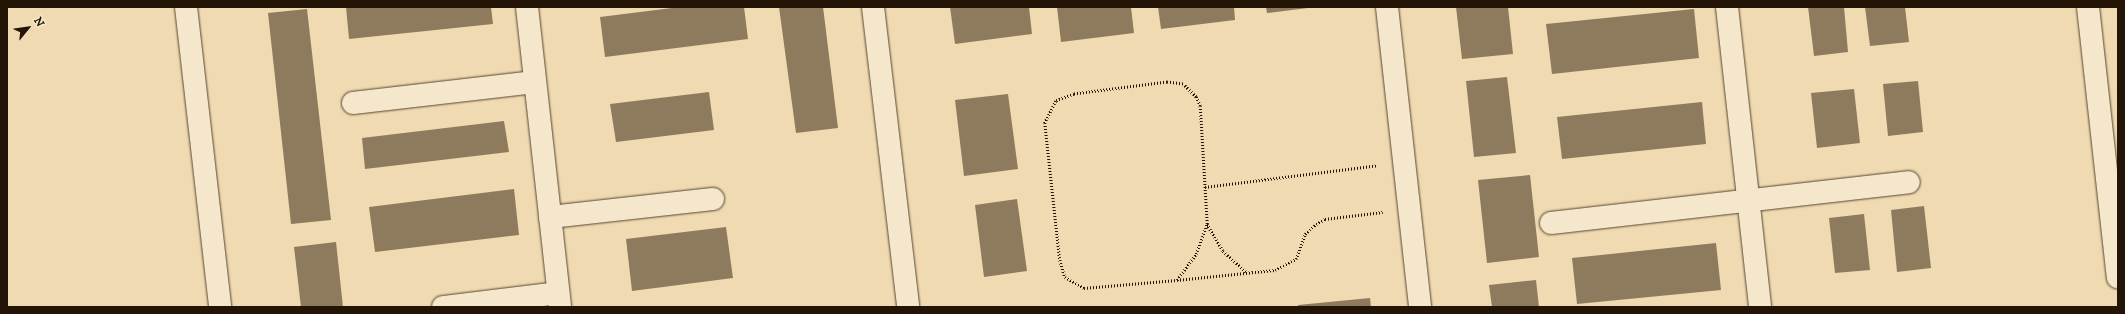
<!DOCTYPE html>
<html>
<head>
<meta charset="utf-8">
<style>
  body { margin:0 }
  #map { position:relative; width:2125px; height:314px; overflow:hidden; background:#f0dab1; font-family:"IM FELL DW Pica",serif }
  div>[style] { position:absolute }
  [style*='--x'] { left:calc(var(--x)*1px); top:calc(var(--y)*1px); width:calc(var(--w)*1px); rotate:calc(var(--a)*1deg) }
  .building>* { inset:0; background:#8e7b5e }
  .path>* { height:2.5px; margin-top:-1.25px; transform-origin:0; background:repeating-linear-gradient(90deg,#231405 0 1px,transparent 0 3px) }
  .roads { filter:drop-shadow(0 0 1px #564630) drop-shadow(0 0 1px #564630) }
  .minor>* { height:22px; margin:-11px; padding:0 11px; transform-origin:11px; border-radius:11px; background:#f5e7cc }
  span { translate:-50% -50%; white-space:nowrap; text-align:center; line-height:1.15; -webkit-text-stroke:3px #f5e7cc; paint-order:stroke }
  .frame { position:absolute; inset:0; border:8px solid #231405; pointer-events:none }
  .north { position:absolute; left:8px; top:8px; width:40px; height:40px; -webkit-text-stroke:3px #f5e7cc; paint-order:stroke; rotate:61deg; font-size:11px; font-weight:700; line-height:16px; text-align:center; color:#231405 }
  .north::after { content:''; display:block; margin:auto; width:14px; height:18px; background:#231405; clip-path:polygon(50% 0,100% 100%,50% 72%,0 100%) }
</style>
</head>
<body>
<div id="map">
  <div class="building">
    <i style="clip-path:polygon(346px 7px,491px 7px,493px 24px,349px 39px)"></i>
    <i style="clip-path:polygon(680px 7px,744px 7px,748px 39px,605px 57px,600px 17px)"></i>
    <i style="clip-path:polygon(779px 7px,823px 7px,838px 128px,796px 133px)"></i>
    <i style="clip-path:polygon(950px 7px,1029px 7px,1032px 34px,955px 44px)"></i>
    <i style="clip-path:polygon(1057px 7px,1131px 7px,1134px 33px,1061px 42px)"></i>
    <i style="clip-path:polygon(1158px 7px,1234px 7px,1235px 20px,1161px 29px)"></i>
    <i style="clip-path:polygon(1266px 7px,1308px 7px,1308px 8px,1267px 13px)"></i>
    <i style="clip-path:polygon(1456px 7px,1508px 7px,1513px 54px,1462px 59px)"></i>
    <i style="clip-path:polygon(1808px 7px,1844px 7px,1848px 52px,1814px 56px)"></i>
    <i style="clip-path:polygon(1865px 7px,1905px 7px,1909px 42px,1870px 46px)"></i>
    <i style="clip-path:polygon(307px 9px,331px 220px,291px 224px,268px 13px)"></i>
    <i style="clip-path:polygon(1694px 9px,1699px 58px,1552px 74px,1546px 24px)"></i>
    <i style="clip-path:polygon(1507px 77px,1516px 153px,1474px 157px,1466px 81px)"></i>
    <i style="clip-path:polygon(1918px 81px,1923px 132px,1888px 136px,1883px 84px)"></i>
    <i style="clip-path:polygon(1854px 89px,1860px 143px,1817px 148px,1811px 93px)"></i>
    <i style="clip-path:polygon(709px 92px,714px 130px,616px 142px,610px 104px)"></i>
    <i style="clip-path:polygon(1008px 94px,1018px 169px,964px 176px,955px 100px)"></i>
    <i style="clip-path:polygon(1702px 102px,1706px 144px,1562px 159px,1557px 117px)"></i>
    <i style="clip-path:polygon(504px 121px,509px 152px,365px 169px,362px 138px)"></i>
    <i style="clip-path:polygon(1530px 175px,1539px 257px,1487px 263px,1478px 180px)"></i>
    <i style="clip-path:polygon(514px 189px,519px 235px,375px 252px,369px 207px)"></i>
    <i style="clip-path:polygon(1017px 199px,1027px 271px,984px 277px,975px 205px)"></i>
    <i style="clip-path:polygon(1924px 206px,1931px 268px,1897px 272px,1891px 210px)"></i>
    <i style="clip-path:polygon(1864px 214px,1870px 270px,1835px 273px,1829px 218px)"></i>
    <i style="clip-path:polygon(726px 227px,733px 278px,632px 291px,626px 239px)"></i>
    <i style="clip-path:polygon(336px 242px,343px 307px,301px 307px,294px 247px)"></i>
    <i style="clip-path:polygon(1716px 243px,1721px 290px,1577px 304px,1572px 258px)"></i>
    <i style="clip-path:polygon(1536px 280px,1539px 307px,1492px 307px,1489px 285px)"></i>
    <i style="clip-path:polygon(1370px 298px,1371px 307px,1298px 307px,1298px 305px)"></i>
  </div>
  <div class="path">
    <i style="--x:1205;--y:187;--w:174;--a:-7.2"></i>
    <i style="--x:1207;--y:224;--w:31;--a:59"></i>
    <i style="--x:1223;--y:251;--w:31;--a:42"></i>
    <i style="--x:1177;--y:280;--w:32;--a:-54"></i>
    <i style="--x:1196;--y:254;--w:32;--a:-70"></i>
    <i style="--x:1207;--y:224;--w:118;--a:-93.4"></i>
    <i style="--x:1200;--y:106;--w:10;--a:-114"></i>
    <i style="--x:1196;--y:97;--w:18;--a:-135"></i>
    <i style="--x:1183;--y:84;--w:16;--a:-173"></i>
    <i style="--x:1167;--y:82;--w:94;--a:172.6"></i>
    <i style="--x:1074;--y:94;--w:19;--a:159"></i>
    <i style="--x:1056;--y:101;--w:25;--a:117"></i>
    <i style="--x:1045;--y:123;--w:138;--a:83.8"></i>
    <i style="--x:1060;--y:260;--w:18;--a:74"></i>
    <i style="--x:1065;--y:277;--w:22;--a:30"></i>
    <i style="--x:1084;--y:288;--w:93;--a:-4.9"></i>
    <i style="--x:1177;--y:280;--w:99;--a:-5.8"></i>
    <i style="--x:1275;--y:270;--w:24;--a:-28"></i>
    <i style="--x:1296;--y:259;--w:27;--a:-70"></i>
    <i style="--x:1305;--y:234;--w:15;--a:-42"></i>
    <i style="--x:1316;--y:224;--w:10;--a:-29"></i>
    <i style="--x:1325;--y:219;--w:58;--a:-6.9"></i>
  </div>
  <div class="roads">
    <div class="minor">
      <i style="--x:186;--y:7;--w:302;--a:83.5"></i>
      <i style="--x:527;--y:7;--w:302;--a:83.7"></i>
      <i style="--x:873;--y:7;--w:302;--a:83.3"></i>
      <i style="--x:1387;--y:7;--w:302;--a:83.7"></i>
      <i style="--x:1727;--y:7;--w:302;--a:83.7"></i>
      <i style="--x:2088;--y:7;--w:272;--a:83.7"></i>
      <i style="--x:353;--y:103;--w:183;--a:-6.6"></i>
      <i style="--x:550;--y:217;--w:164;--a:-6.3"></i>
      <i style="--x:1551;--y:223;--w:360;--a:-6.5"></i>
      <i style="--x:443;--y:307;--w:116;--a:-6.9"></i>
    </div>
  </div>
  <div class="frame"></div>
  <div class="north">N</div>
</div>
</body>
</html>
